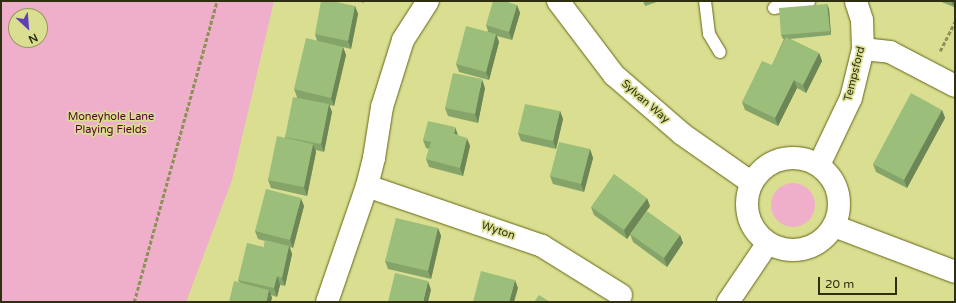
<!DOCTYPE html>
<html>
<head>
<meta charset="utf-8">
<style>
  body { margin:0 }
  #map { position:relative; width:956px; height:303px; overflow:hidden; background:#dade90; font-family:"Varela Round",sans-serif }
  div>[style] { position:absolute }
  [style*='--x'] { left:calc(var(--x)*1px); top:calc(var(--y)*1px); width:calc(var(--w)*1px); rotate:calc(var(--a)*1deg) }
  .green>* { inset:0; background:#efafcb }
  .round { border-radius:50% }
  .path>* { height:2.5px; margin-top:-1.25px; transform-origin:0; background:repeating-linear-gradient(90deg,#8e9157 0 4px,transparent 0 6px) }
  .roads { filter:drop-shadow(0 0 1px #646615) drop-shadow(0 0 1px #646615) }
  .service>* { height:12px; margin:-6px; padding:0 6px; transform-origin:6px; border-radius:6px; background:#fff }
  .minor>* { height:22px; margin:-11px; padding:0 11px; transform-origin:11px; border-radius:11px; background:#fff }
  .minor>.ring { margin:-11px; padding:0; box-sizing:content-box; background:none; border:22px solid #fff; border-radius:50% }
  .wall>* { inset:0; background:#85a46a }
  .shaded-wall>* { inset:0; background:#6c8656 }
  .building>* { inset:0; background:#9bbf7b }
  span { translate:-50% -50%; white-space:nowrap; text-align:center; line-height:1.15; -webkit-text-stroke:3.5px #dade90; paint-order:stroke }
  .street-label { font-size:11px; color:#2d2f0e }
  .park-label { font-size:11px; color:#540033 }
  .frame { position:absolute; inset:0; border:2px solid #2d2f0e; pointer-events:none }
  .north { position:absolute; left:8px; top:8px; width:40px; height:40px; box-sizing:border-box; background:#dade90; border:1px solid #95985c; border-radius:50%; rotate:154deg; font-size:11px; font-weight:700; line-height:16px; text-align:center; color:#2d2f0e }
  .north::after { content:''; display:block; margin:auto; width:14px; height:18px; background:#6240b9; clip-path:polygon(50% 0,100% 100%,50% 72%,0 100%) }
  .scale { position:absolute; left:818px; top:277px; width:79px; height:18px; box-sizing:border-box; border:2px solid #2d2f0e; border-top:0; padding-left:5px; font-size:12px; line-height:14px; white-space:nowrap; color:#2d2f0e; -webkit-text-stroke:3px #dade90; paint-order:stroke }
</style>
</head>
<body>
<div id="map">
  <div class="green">
    <i style="clip-path:polygon(evenodd,1px 1px,274px 1px,232px 180px,186px 302px,1px 302px,1px 1px,16px 16px,40px 16px,40px 40px,16px 40px,16px 16px)"></i>
    <i class="round" style="left:771px;top:183px;width:44px;height:44px"></i>
  </div>
  <div class="path">
    <i style="--x:940;--y:51;--w:33;--a:-63"></i>
    <i style="--x:134;--y:302;--w:312;--a:-74.6"></i>
  </div>
  <div class="roads">
    <div class="service">
      <i style="--x:705;--y:1;--w:33;--a:83"></i>
      <i style="--x:709;--y:34;--w:21;--a:59"></i>
      <i style="--x:774;--y:8;--w:36;--a:-11"></i>
    </div>
    <div class="minor">
      <i style="--x:558;--y:1;--w:93;--a:52.9"></i>
      <i style="--x:614;--y:75;--w:90;--a:40.9"></i>
      <i style="--x:682;--y:134;--w:85;--a:35"></i>
      <i style="--x:863;--y:49;--w:27;--a:6"></i>
      <i style="--x:890;--y:52;--w:73;--a:27.6"></i>
      <i class="ring" style="left:747px;top:158px;width:70px;height:70px"></i>
      <i style="--x:819;--y:165;--w:74;--a:-64.5"></i>
      <i style="--x:851;--y:98;--w:50;--a:-76.2"></i>
      <i style="--x:863;--y:49;--w:29;--a:-92"></i>
      <i style="--x:862;--y:20;--w:20;--a:-108"></i>
      <i style="--x:367;--y:186;--w:185;--a:18.9"></i>
      <i style="--x:542;--y:246;--w:93;--a:31.8"></i>
      <i style="--x:834;--y:226;--w:129;--a:20.8"></i>
      <i style="--x:327;--y:302;--w:123;--a:-71"></i>
      <i style="--x:367;--y:186;--w:29;--a:-76"></i>
      <i style="--x:374;--y:158;--w:52;--a:-81.1"></i>
      <i style="--x:382;--y:107;--w:70;--a:-72.6"></i>
      <i style="--x:403;--y:40;--w:46;--a:-57.3"></i>
      <i style="--x:728;--y:302;--w:71;--a:-55.9"></i>
    </div>
  </div>
  <div class="wall">
    <i style="clip-path:polygon(357px 1px,364px 1px,364px 3px)"></i>
    <i style="clip-path:polygon(643px 1px,660px 1px,645px 6px)"></i>
    <i style="clip-path:polygon(939px 1px,955px 1px,954px 7px)"></i>
    <i style="clip-path:polygon(827px 4px,829px 9px,831px 35px,790px 39px,819px 53px,822px 61px,806px 93px,797px 88px,778px 126px,745px 110px,742px 102px,772px 65px,784px 39px,783px 39px,781px 35px)"></i>
    <i style="clip-path:polygon(517px 5px,520px 13px,512px 40px,497px 36px,499px 42px,489px 80px,459px 72px,456px 64px,488px 31px,486px 25px)"></i>
    <i style="clip-path:polygon(355px 6px,358px 14px,351px 49px,343px 47px,346px 55px,334px 106px,329px 105px,332px 112px,324px 152px,316px 150px,316px 152px,307px 196px,271px 188px,268px 180px,285px 138px,285px 137px,297px 97px,294px 89px,317px 41px,315px 34px)"></i>
    <i style="clip-path:polygon(485px 88px,478px 123px,448px 116px,445px 108px)"></i>
    <i style="clip-path:polygon(942px 110px,945px 118px,907px 188px,876px 172px,873px 164px)"></i>
    <i style="clip-path:polygon(560px 111px,563px 119px,556px 149px,521px 141px,518px 133px)"></i>
    <i style="clip-path:polygon(458px 136px,470px 146px,463px 176px,429px 167px,426px 159px,429px 149px,426px 148px,423px 140px)"></i>
    <i style="clip-path:polygon(590px 149px,593px 158px,584px 192px,553px 184px,550px 176px)"></i>
    <i style="clip-path:polygon(304px 206px,293px 248px,290px 247px,292px 254px,285px 286px,280px 285px,277px 297px,271px 295px,272px 298px,239px 282px,238px 280px,264px 247px,265px 241px,258px 239px,255px 231px)"></i>
    <i style="clip-path:polygon(650px 206px,627px 239px,594px 215px,591px 207px)"></i>
    <i style="clip-path:polygon(438px 228px,441px 236px,431px 279px,388px 269px,385px 261px)"></i>
    <i style="clip-path:polygon(630px 234px,680px 235px,683px 243px,667px 267px,633px 242px)"></i>
  </div>
  <div class="shaded-wall">
    <i style="clip-path:polygon(951px 1px,955px 1px,955px 4px,954px 7px)"></i>
    <i style="clip-path:polygon(827px 4px,829px 9px,831px 35px,830px 31px)"></i>
    <i style="clip-path:polygon(517px 5px,520px 13px,512px 40px,509px 32px)"></i>
    <i style="clip-path:polygon(355px 6px,358px 14px,351px 49px,348px 41px)"></i>
    <i style="clip-path:polygon(496px 34px,499px 42px,489px 80px,486px 72px)"></i>
    <i style="clip-path:polygon(343px 47px,346px 55px,334px 106px,331px 98px)"></i>
    <i style="clip-path:polygon(819px 53px,822px 61px,806px 93px,803px 85px)"></i>
    <i style="clip-path:polygon(482px 79px,485px 88px,478px 123px,475px 114px)"></i>
    <i style="clip-path:polygon(794px 80px,797px 88px,778px 126px,775px 118px)"></i>
    <i style="clip-path:polygon(329px 104px,332px 112px,324px 152px,321px 144px)"></i>
    <i style="clip-path:polygon(942px 110px,945px 118px,907px 188px,904px 180px)"></i>
    <i style="clip-path:polygon(560px 111px,563px 119px,556px 149px,553px 141px)"></i>
    <i style="clip-path:polygon(455px 127px,458px 135px,454px 134px)"></i>
    <i style="clip-path:polygon(467px 138px,470px 146px,463px 176px,460px 168px)"></i>
    <i style="clip-path:polygon(313px 144px,316px 152px,307px 196px,304px 187px)"></i>
    <i style="clip-path:polygon(590px 149px,593px 158px,584px 192px,581px 184px)"></i>
    <i style="clip-path:polygon(301px 198px,304px 206px,293px 248px,290px 240px)"></i>
    <i style="clip-path:polygon(647px 198px,650px 206px,627px 239px,624px 230px)"></i>
    <i style="clip-path:polygon(438px 228px,441px 236px,431px 279px,428px 271px)"></i>
    <i style="clip-path:polygon(680px 235px,683px 243px,667px 267px,664px 258px)"></i>
    <i style="clip-path:polygon(289px 246px,292px 254px,285px 286px,282px 278px)"></i>
    <i style="clip-path:polygon(277px 276px,280px 285px,277px 297px,274px 288px)"></i>
    <i style="clip-path:polygon(515px 280px,518px 288px,514px 302px,509px 302px)"></i>
    <i style="clip-path:polygon(428px 281px,431px 290px,428px 302px,423px 302px)"></i>
    <i style="clip-path:polygon(269px 290px,272px 298px,271px 302px,266px 302px)"></i>
  </div>
  <div class="building">
    <i style="clip-path:polygon(321px 1px,332px 1px,355px 6px,348px 41px,315px 34px)"></i>
    <i style="clip-path:polygon(493px 1px,504px 1px,517px 5px,509px 32px,486px 25px)"></i>
    <i style="clip-path:polygon(827px 4px,830px 31px,781px 35px,779px 8px)"></i>
    <i style="clip-path:polygon(466px 26px,496px 34px,486px 72px,456px 64px)"></i>
    <i style="clip-path:polygon(786px 37px,819px 53px,803px 85px,794px 80px,775px 118px,742px 102px,762px 61px,772px 65px)"></i>
    <i style="clip-path:polygon(306px 38px,343px 47px,331px 98px,294px 89px)"></i>
    <i style="clip-path:polygon(453px 73px,482px 79px,475px 114px,445px 108px)"></i>
    <i style="clip-path:polygon(911px 93px,942px 110px,904px 180px,873px 164px)"></i>
    <i style="clip-path:polygon(293px 97px,329px 104px,321px 144px,285px 137px)"></i>
    <i style="clip-path:polygon(525px 104px,560px 111px,553px 141px,518px 133px)"></i>
    <i style="clip-path:polygon(428px 121px,455px 127px,454px 134px,467px 138px,460px 168px,426px 159px,431px 142px,423px 140px)"></i>
    <i style="clip-path:polygon(277px 136px,313px 144px,304px 187px,268px 180px)"></i>
    <i style="clip-path:polygon(559px 142px,590px 149px,581px 184px,550px 176px)"></i>
    <i style="clip-path:polygon(614px 174px,647px 198px,624px 230px,591px 207px)"></i>
    <i style="clip-path:polygon(266px 189px,301px 198px,290px 240px,255px 231px)"></i>
    <i style="clip-path:polygon(647px 211px,680px 235px,664px 258px,630px 234px)"></i>
    <i style="clip-path:polygon(396px 218px,438px 228px,428px 271px,385px 261px)"></i>
    <i style="clip-path:polygon(265px 240px,289px 246px,282px 278px,277px 276px,274px 288px,238px 280px,247px 243px,264px 247px)"></i>
    <i style="clip-path:polygon(481px 271px,515px 280px,509px 302px,473px 302px)"></i>
    <i style="clip-path:polygon(395px 273px,428px 281px,423px 302px,388px 302px)"></i>
    <i style="clip-path:polygon(234px 281px,269px 290px,266px 302px,229px 302px)"></i>
    <i style="clip-path:polygon(539px 295px,550px 302px,534px 302px)"></i>
  </div>
  <div class="street-label">
    <span style="left:855px;top:74px;rotate:-76deg">Tempsford</span>
    <span style="left:645px;top:102px;rotate:41deg">Sylvan Way</span>
    <span style="left:498px;top:231px;rotate:19deg">Wyton</span>
  </div>
  <div class="park-label">
    <span style="left:111px;top:124px">Moneyhole Lane<br>Playing Fields</span>
  </div>
  <div class="frame"></div>
  <div class="north">N</div>
  <div class="scale">20 m</div>
</div>
</body>
</html>
